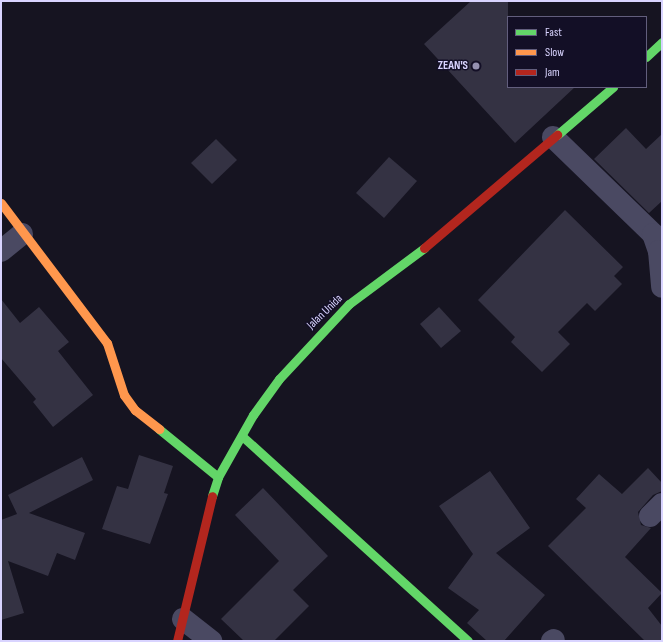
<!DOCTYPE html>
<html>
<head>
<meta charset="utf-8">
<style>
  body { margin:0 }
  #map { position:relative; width:663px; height:642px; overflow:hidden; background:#161421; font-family:"Sofia Sans Condensed",sans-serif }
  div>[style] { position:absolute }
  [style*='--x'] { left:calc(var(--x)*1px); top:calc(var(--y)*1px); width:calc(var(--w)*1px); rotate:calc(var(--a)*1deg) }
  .building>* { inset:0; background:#343243 }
  .street>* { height:22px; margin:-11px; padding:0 11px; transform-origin:11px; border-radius:11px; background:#4a4962 }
  .fast>* { height:9px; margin:-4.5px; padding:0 4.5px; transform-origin:4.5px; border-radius:4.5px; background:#63d668 }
  .slow>* { height:9px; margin:-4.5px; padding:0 4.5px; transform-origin:4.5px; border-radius:4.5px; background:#ff974d }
  .jam>* { height:9px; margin:-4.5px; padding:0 4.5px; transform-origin:4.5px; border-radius:4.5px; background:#b3261e }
  .dots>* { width:11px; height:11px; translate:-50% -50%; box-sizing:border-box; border:2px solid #130f26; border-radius:50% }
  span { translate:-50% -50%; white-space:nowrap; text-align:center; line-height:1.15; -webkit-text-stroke:3px #130f26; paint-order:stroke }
  .poi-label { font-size:12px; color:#d9d4ff; font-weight:700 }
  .right { translate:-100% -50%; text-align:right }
  .street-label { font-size:12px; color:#d9d4ff }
  .frame { position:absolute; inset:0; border:2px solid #d9d4ff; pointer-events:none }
  .legend { position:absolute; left:507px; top:16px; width:140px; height:72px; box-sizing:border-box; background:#130f26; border:1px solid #625e7d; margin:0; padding:5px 7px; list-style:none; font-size:12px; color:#d9d4ff }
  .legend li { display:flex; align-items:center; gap:8px; height:20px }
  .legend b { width:20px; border:1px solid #625e7d }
</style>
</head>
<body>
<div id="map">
  <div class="building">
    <i style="clip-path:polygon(471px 1px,508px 1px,508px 87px,575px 87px,515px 143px,424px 44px)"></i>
    <i style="clip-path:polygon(626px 128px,646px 149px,662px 134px,662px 201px,649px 213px,594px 159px)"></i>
    <i style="clip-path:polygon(216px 139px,237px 160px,212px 184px,191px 163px)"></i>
    <i style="clip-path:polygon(389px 157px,417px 181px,384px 218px,356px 193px)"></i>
    <i style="clip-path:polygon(565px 210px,623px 267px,614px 276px,622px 284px,595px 311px,587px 303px,558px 332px,570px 344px,542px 372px,511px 342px,515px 337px,478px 300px)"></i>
    <i style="clip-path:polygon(1px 299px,20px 323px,39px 307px,69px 342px,58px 351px,93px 395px,53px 427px,33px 402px,36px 399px,1px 358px)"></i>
    <i style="clip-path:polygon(439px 307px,461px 331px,441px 348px,420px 324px)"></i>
    <i style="clip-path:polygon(139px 455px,173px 466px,164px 493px,168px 494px,150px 544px,102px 529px,117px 486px,128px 489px)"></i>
    <i style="clip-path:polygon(82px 457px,93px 480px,29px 513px,85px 533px,75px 560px,57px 553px,48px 576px,8px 561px,24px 613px,1px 620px,1px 520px,17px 514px,8px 495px)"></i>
    <i style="clip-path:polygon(648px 468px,662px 483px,662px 491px,653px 495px,638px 512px,641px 525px,651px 528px,625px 557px,662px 593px,648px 608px,662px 626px,662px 641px,645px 641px,548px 546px,586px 508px,576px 499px,599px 474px,622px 494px)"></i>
    <i style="clip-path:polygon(490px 471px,530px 528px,496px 553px,545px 595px,504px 641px,487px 641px,467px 623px,479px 610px,448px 588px,473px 554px,439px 506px)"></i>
    <i style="clip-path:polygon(263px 488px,328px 556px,293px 590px,309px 606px,274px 641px,244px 641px,221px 619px,279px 561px,235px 515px)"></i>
  </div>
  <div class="street">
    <i style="--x:553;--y:137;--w:139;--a:44.1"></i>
    <i style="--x:653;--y:234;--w:18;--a:71"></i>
    <i style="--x:659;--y:251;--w:36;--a:85"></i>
    <i style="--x:1;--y:251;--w:27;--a:-39"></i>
    <i style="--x:650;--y:516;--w:17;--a:-45"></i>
    <i style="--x:183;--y:619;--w:36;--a:38"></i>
    <i style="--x:552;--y:641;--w:2;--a:-27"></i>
  </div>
  <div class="fast">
    <i style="--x:646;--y:57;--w:22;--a:-43"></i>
    <i style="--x:557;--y:135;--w:74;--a:-40.6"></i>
    <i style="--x:159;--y:429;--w:76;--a:39.1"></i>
    <i style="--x:242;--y:436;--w:305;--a:42.2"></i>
    <i style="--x:212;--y:496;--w:20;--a:-72"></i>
    <i style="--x:218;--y:477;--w:71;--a:-60.6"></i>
    <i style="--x:253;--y:415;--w:44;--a:-54.2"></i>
    <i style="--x:279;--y:379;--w:103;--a:-47"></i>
    <i style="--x:349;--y:304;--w:94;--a:-36.7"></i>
  </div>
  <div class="slow">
    <i style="--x:1;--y:203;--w:176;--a:52.9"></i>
    <i style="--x:107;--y:343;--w:55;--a:71.9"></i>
    <i style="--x:124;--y:395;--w:19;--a:54"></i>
    <i style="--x:135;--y:410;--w:31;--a:38"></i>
  </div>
  <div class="jam">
    <i style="--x:424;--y:248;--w:175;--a:-40.4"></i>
    <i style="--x:177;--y:641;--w:149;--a:-76.4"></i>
  </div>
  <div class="dots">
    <i style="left:476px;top:66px;background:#9591b1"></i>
  </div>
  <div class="poi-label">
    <span class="right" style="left:468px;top:66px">ZEAN'S</span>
  </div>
  <div class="street-label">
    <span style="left:325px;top:312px;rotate:-44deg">Jalan Unida</span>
  </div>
  <div class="frame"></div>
  <ul class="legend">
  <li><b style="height:5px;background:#63d668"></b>Fast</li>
  <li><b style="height:5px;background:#ff974d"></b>Slow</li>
  <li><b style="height:5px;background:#b3261e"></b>Jam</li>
  </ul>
</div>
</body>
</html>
